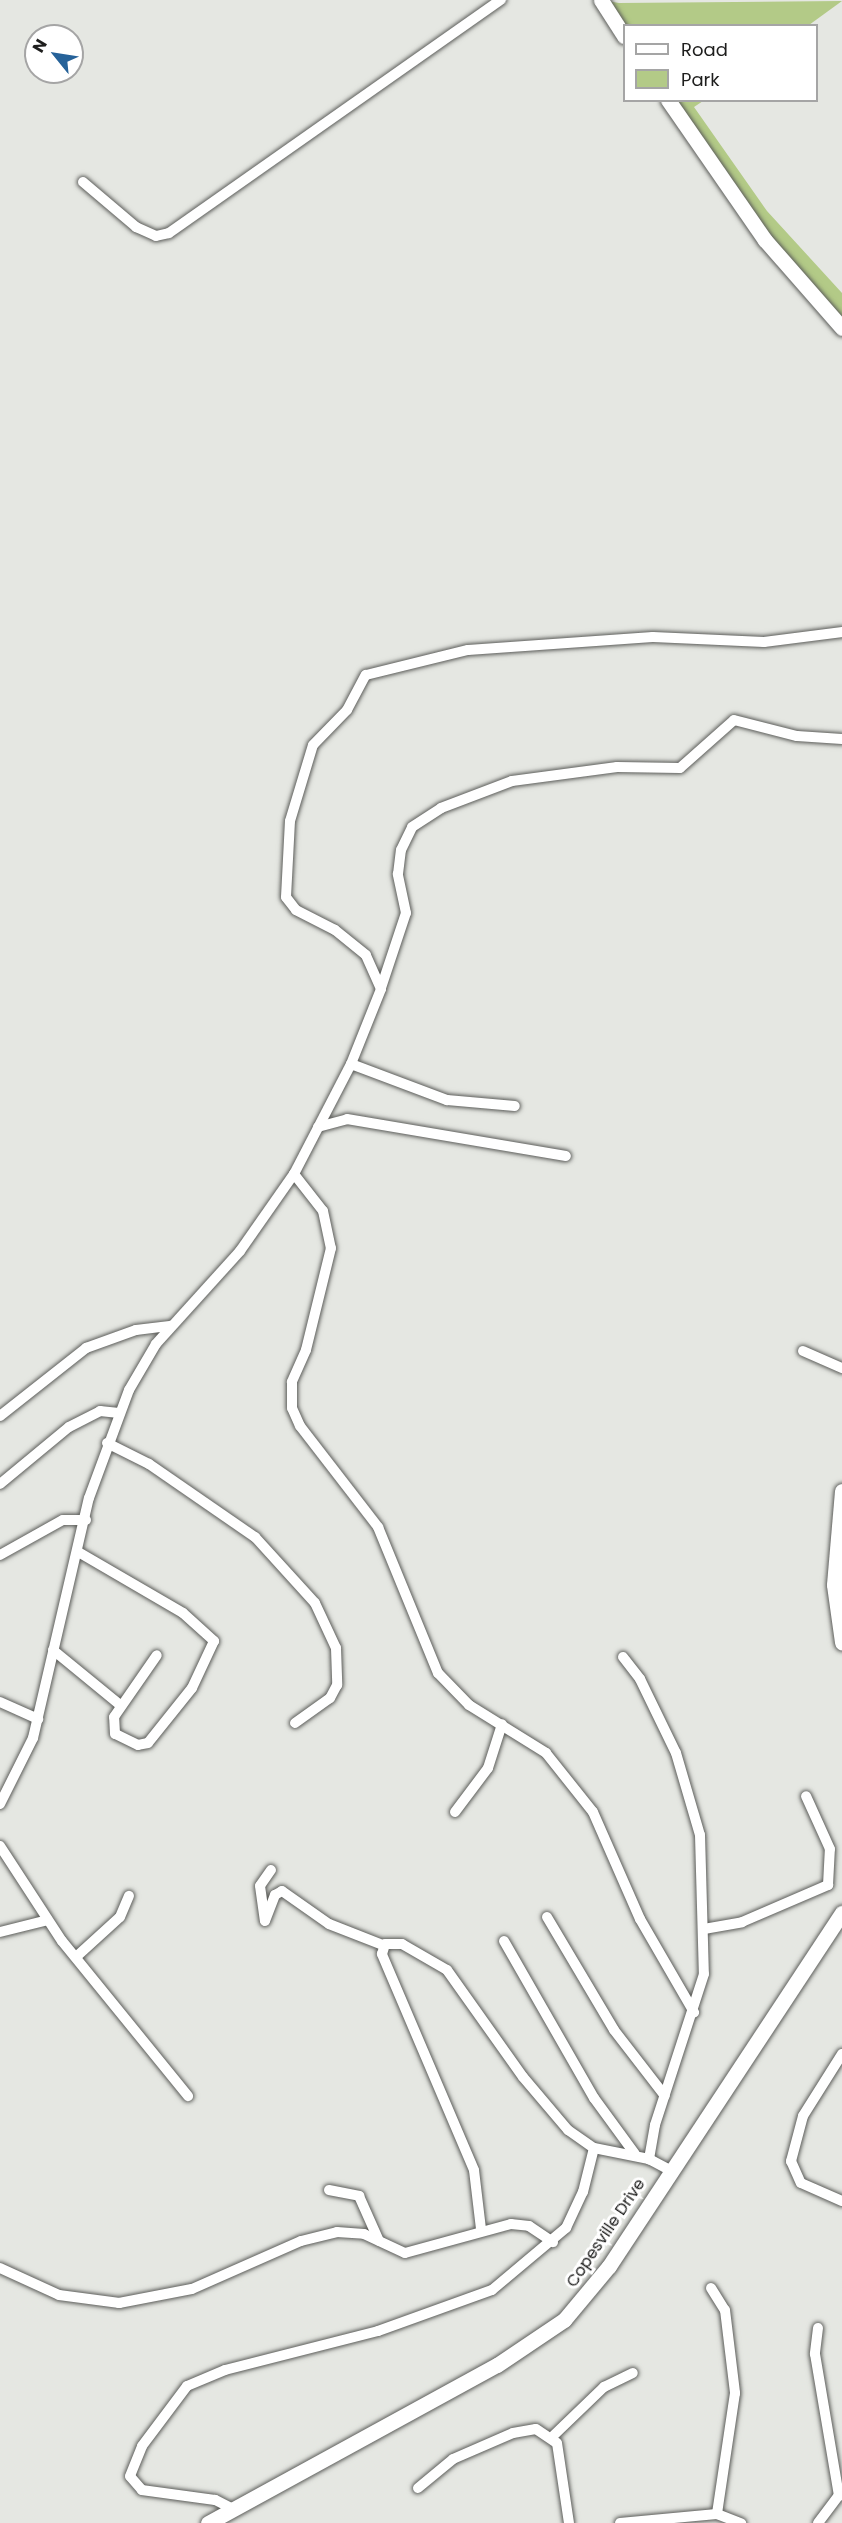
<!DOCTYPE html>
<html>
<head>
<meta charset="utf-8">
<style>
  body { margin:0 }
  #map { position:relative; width:842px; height:2523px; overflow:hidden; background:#e5e7e2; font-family:Poppins,sans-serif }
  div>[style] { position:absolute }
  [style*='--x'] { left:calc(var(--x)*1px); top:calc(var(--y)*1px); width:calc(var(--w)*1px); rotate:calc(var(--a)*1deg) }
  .green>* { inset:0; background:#b3ca87 }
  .roads { filter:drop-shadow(0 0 2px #5c5d5a) drop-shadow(0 0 2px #5c5d5a) }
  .street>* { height:10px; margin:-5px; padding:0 5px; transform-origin:5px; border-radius:5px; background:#fff }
  .secondary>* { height:15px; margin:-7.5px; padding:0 7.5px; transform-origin:7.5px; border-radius:7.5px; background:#fff }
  span { translate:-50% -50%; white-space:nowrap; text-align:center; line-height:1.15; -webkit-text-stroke:6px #fff; paint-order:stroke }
  .street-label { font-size:16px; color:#1e1e1d }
  .legend { position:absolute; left:623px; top:24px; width:195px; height:78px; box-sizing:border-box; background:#fff; border:2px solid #a5a5a5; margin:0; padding:8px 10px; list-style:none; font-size:18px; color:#1e1e1d }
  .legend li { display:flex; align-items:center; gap:12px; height:30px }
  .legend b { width:30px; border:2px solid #a5a5a5 }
  .north { position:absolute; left:24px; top:24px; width:60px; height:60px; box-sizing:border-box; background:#fff; border:2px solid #a5a5a5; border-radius:50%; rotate:300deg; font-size:16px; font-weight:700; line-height:24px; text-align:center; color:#1e1e1d }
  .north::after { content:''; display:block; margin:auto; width:21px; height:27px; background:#266299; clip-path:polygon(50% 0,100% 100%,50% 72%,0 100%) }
</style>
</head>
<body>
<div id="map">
  <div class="green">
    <div style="clip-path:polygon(601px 0,619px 3px,842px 1px,809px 25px,624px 26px)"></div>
    <div style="clip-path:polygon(668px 101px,703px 101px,694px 107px,767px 211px,842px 293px,842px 328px)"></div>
  </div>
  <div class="roads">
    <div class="street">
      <div style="--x:83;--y:182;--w:70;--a:40.3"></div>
      <div style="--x:136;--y:227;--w:22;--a:24"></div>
      <div style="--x:156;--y:236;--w:13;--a:-13"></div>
      <div style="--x:169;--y:233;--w:406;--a:-35.1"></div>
      <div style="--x:381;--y:988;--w:79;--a:-71.6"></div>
      <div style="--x:406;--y:913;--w:40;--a:-102"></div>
      <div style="--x:398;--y:874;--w:24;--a:-83"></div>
      <div style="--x:401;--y:850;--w:25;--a:-64"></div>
      <div style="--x:412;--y:827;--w:35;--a:-33"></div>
      <div style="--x:441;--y:808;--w:76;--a:-20.8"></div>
      <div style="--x:512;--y:781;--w:106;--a:-7.6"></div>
      <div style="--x:617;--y:767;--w:63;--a:0.9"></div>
      <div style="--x:680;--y:768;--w:72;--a:-41.6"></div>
      <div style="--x:734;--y:720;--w:65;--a:14.3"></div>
      <div style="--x:797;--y:736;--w:45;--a:3.8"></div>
      <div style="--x:351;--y:1064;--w:103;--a:20.6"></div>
      <div style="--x:447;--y:1100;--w:68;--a:5"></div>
      <div style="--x:318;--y:1127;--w:30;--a:-15"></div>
      <div style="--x:347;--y:1119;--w:222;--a:9.6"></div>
      <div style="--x:294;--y:1174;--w:47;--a:51.9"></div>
      <div style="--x:323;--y:1211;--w:38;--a:78"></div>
      <div style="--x:331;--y:1248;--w:105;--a:103.8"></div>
      <div style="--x:306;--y:1350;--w:35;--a:114"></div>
      <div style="--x:292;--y:1382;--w:26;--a:90"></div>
      <div style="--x:292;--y:1408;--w:20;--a:66"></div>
      <div style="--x:300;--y:1426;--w:128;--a:52.3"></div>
      <div style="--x:378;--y:1527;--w:158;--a:67.7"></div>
      <div style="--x:438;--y:1673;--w:45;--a:45.9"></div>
      <div style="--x:469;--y:1705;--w:91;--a:31.9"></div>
      <div style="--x:546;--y:1753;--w:75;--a:51.5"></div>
      <div style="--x:593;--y:1812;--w:117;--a:66.3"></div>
      <div style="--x:640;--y:1919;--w:108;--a:59.9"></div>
      <div style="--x:803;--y:1351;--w:43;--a:23.6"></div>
      <div style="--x:0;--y:1416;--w:110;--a:-38.3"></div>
      <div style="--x:86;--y:1348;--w:53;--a:-19.8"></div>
      <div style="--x:136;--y:1330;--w:34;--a:-7"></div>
      <div style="--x:107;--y:1443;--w:47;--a:26.6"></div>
      <div style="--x:149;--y:1464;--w:129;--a:34.6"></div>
      <div style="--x:255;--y:1537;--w:89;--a:47.7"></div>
      <div style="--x:315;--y:1603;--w:50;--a:65"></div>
      <div style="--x:336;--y:1648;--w:37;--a:88"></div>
      <div style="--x:337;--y:1685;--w:15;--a:118"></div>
      <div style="--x:330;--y:1698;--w:43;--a:144.5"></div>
      <div style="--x:0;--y:1484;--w:89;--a:-39.6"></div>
      <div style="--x:69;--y:1427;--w:35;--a:-27"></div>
      <div style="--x:100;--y:1411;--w:19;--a:6"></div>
      <div style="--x:80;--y:1553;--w:119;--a:30.2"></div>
      <div style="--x:183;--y:1613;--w:42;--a:42.1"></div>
      <div style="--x:214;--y:1641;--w:52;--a:115.1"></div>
      <div style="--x:192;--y:1688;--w:70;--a:128.7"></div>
      <div style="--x:148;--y:1743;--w:10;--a:169"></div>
      <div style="--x:138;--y:1745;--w:25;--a:-154"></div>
      <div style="--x:115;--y:1734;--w:17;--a:-93"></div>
      <div style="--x:114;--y:1717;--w:75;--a:-55.3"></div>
      <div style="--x:0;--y:1555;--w:72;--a:-29.1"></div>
      <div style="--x:63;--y:1520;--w:23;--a:0"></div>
      <div style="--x:53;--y:1650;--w:85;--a:39.3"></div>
      <div style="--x:623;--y:1657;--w:28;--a:52"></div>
      <div style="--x:640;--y:1679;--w:82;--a:64.1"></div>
      <div style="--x:676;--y:1753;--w:85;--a:73.7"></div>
      <div style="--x:700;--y:1835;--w:139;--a:88.4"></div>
      <div style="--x:704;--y:1974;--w:159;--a:108"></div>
      <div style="--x:655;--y:2125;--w:35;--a:100"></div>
      <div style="--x:649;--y:2159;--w:24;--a:28"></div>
      <div style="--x:0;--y:1702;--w:42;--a:24.1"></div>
      <div style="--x:0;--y:1804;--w:74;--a:-63.4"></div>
      <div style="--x:33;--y:1738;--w:246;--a:-76.9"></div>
      <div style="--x:89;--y:1498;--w:115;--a:-69.7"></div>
      <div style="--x:129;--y:1390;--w:53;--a:-59.6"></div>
      <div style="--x:156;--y:1344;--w:125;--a:-47.9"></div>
      <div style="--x:240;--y:1251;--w:94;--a:-55"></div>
      <div style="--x:294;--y:1174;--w:124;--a:-62.6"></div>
      <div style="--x:351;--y:1064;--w:81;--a:-68.2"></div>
      <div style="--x:381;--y:989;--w:37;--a:-114"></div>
      <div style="--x:366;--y:955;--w:40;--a:-141"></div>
      <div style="--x:335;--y:930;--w:44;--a:-152.9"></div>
      <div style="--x:296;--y:910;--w:16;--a:-128"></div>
      <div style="--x:286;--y:897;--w:76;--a:-87"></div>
      <div style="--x:290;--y:821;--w:79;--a:-73.2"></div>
      <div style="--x:313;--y:745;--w:49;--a:-45.8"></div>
      <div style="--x:347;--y:710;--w:40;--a:-62"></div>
      <div style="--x:366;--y:675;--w:105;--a:-13.8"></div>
      <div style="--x:468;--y:650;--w:185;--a:-4"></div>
      <div style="--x:653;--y:637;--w:111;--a:2.6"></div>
      <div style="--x:764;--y:642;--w:79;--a:-7.3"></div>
      <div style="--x:455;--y:1812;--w:55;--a:-53.1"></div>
      <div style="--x:488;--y:1768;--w:46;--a:-72.3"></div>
      <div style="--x:0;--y:1846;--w:113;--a:56.9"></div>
      <div style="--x:62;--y:1941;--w:200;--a:50.9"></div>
      <div style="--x:271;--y:1870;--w:19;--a:125"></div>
      <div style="--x:260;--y:1886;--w:35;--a:82"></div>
      <div style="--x:265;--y:1921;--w:28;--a:-69"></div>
      <div style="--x:275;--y:1895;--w:8;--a:-30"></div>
      <div style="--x:282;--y:1891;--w:57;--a:35.1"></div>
      <div style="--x:329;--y:1924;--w:58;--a:21.3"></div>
      <div style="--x:547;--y:1917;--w:131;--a:59.3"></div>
      <div style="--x:614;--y:2030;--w:83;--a:52.3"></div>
      <div style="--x:704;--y:1929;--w:39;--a:-10"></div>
      <div style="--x:742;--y:1922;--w:94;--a:-23.3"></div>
      <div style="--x:828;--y:1885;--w:36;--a:-87"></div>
      <div style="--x:830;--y:1849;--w:58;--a:-114.4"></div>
      <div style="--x:0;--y:1932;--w:49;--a:-14"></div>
      <div style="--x:504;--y:1941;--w:181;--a:60.2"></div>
      <div style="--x:594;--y:2098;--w:69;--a:53.8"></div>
      <div style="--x:76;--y:1957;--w:59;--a:-42.3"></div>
      <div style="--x:120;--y:1917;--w:23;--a:-67"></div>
      <div style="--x:842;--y:2054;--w:73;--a:122.2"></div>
      <div style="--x:803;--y:2116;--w:47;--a:104.9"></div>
      <div style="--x:791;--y:2161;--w:24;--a:66"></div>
      <div style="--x:801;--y:2183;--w:45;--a:23.7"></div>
      <div style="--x:329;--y:2190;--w:31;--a:11"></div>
      <div style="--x:359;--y:2196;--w:49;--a:66"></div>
      <div style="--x:481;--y:2229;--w:59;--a:-96.8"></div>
      <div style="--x:474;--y:2170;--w:235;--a:-113.1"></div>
      <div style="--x:382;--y:1954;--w:10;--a:-73"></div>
      <div style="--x:385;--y:1944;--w:17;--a:0"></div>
      <div style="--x:402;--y:1944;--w:52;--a:30"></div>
      <div style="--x:447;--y:1970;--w:131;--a:54.6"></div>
      <div style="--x:523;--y:2077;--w:70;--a:49.7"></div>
      <div style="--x:568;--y:2130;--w:32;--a:35"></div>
      <div style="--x:0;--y:2268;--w:65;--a:24.6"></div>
      <div style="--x:59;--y:2295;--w:61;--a:7.6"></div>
      <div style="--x:119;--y:2303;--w:74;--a:-10.9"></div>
      <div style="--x:192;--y:2289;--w:119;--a:-23.8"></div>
      <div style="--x:301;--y:2241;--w:37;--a:-14"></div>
      <div style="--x:337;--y:2232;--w:27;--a:4"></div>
      <div style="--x:364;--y:2234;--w:45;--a:24.9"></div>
      <div style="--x:405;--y:2253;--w:110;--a:-15.3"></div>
      <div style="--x:511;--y:2224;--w:18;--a:6"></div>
      <div style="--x:529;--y:2226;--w:29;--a:34"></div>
      <div style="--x:711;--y:2288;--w:26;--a:58"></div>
      <div style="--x:725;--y:2310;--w:84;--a:83.1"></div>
      <div style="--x:735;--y:2393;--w:122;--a:98.5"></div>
      <div style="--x:818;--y:2328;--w:26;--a:97"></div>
      <div style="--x:815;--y:2354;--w:144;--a:80.4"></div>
      <div style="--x:553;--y:2436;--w:71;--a:-43.9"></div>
      <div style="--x:604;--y:2387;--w:32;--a:-26"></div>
      <div style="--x:418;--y:2488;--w:45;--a:-39.6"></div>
      <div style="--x:453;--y:2459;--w:65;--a:-23.4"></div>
      <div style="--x:513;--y:2433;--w:23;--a:-10"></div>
      <div style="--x:536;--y:2429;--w:25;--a:34"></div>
      <div style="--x:557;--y:2443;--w:81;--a:81.5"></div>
      <div style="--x:231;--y:2508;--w:18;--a:-153"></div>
      <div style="--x:215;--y:2500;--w:74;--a:-172.2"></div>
      <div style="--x:142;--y:2490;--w:18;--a:-131"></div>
      <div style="--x:130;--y:2476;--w:32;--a:-68"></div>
      <div style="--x:142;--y:2446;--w:75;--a:-53.1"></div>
      <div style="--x:187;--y:2386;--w:41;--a:-22.8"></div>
      <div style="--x:225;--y:2370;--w:158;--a:-14.3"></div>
      <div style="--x:378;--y:2331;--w:121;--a:-19.8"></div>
      <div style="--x:492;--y:2290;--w:97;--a:-40"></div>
      <div style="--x:566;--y:2228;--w:40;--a:-65"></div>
      <div style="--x:583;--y:2192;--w:45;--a:-76"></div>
      <div style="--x:594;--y:2148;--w:56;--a:11.3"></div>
      <div style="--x:620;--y:2523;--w:97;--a:-5.3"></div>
      <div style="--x:717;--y:2514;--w:26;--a:21"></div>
      <div style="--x:818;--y:2523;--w:39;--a:-53"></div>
    </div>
    <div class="secondary">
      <div style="--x:601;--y:0;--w:43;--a:57.4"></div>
      <div style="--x:668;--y:100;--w:170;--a:55.3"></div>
      <div style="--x:765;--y:240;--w:117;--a:48.8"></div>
      <div style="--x:842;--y:1491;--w:94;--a:94.9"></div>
      <div style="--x:834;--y:1585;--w:58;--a:82"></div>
      <div style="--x:208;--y:2523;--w:329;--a:-28.7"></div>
      <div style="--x:497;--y:2365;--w:81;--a:-33.9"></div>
      <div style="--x:564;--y:2320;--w:70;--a:-50.2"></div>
      <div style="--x:609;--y:2266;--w:423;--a:-56.6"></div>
    </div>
  </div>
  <div class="street-label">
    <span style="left:606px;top:2233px;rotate:-56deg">Copesville Drive</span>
  </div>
  <ul class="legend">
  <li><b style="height:8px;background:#fff"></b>Road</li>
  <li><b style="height:16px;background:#b3ca87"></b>Park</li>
  </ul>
  <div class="north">N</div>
</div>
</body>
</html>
